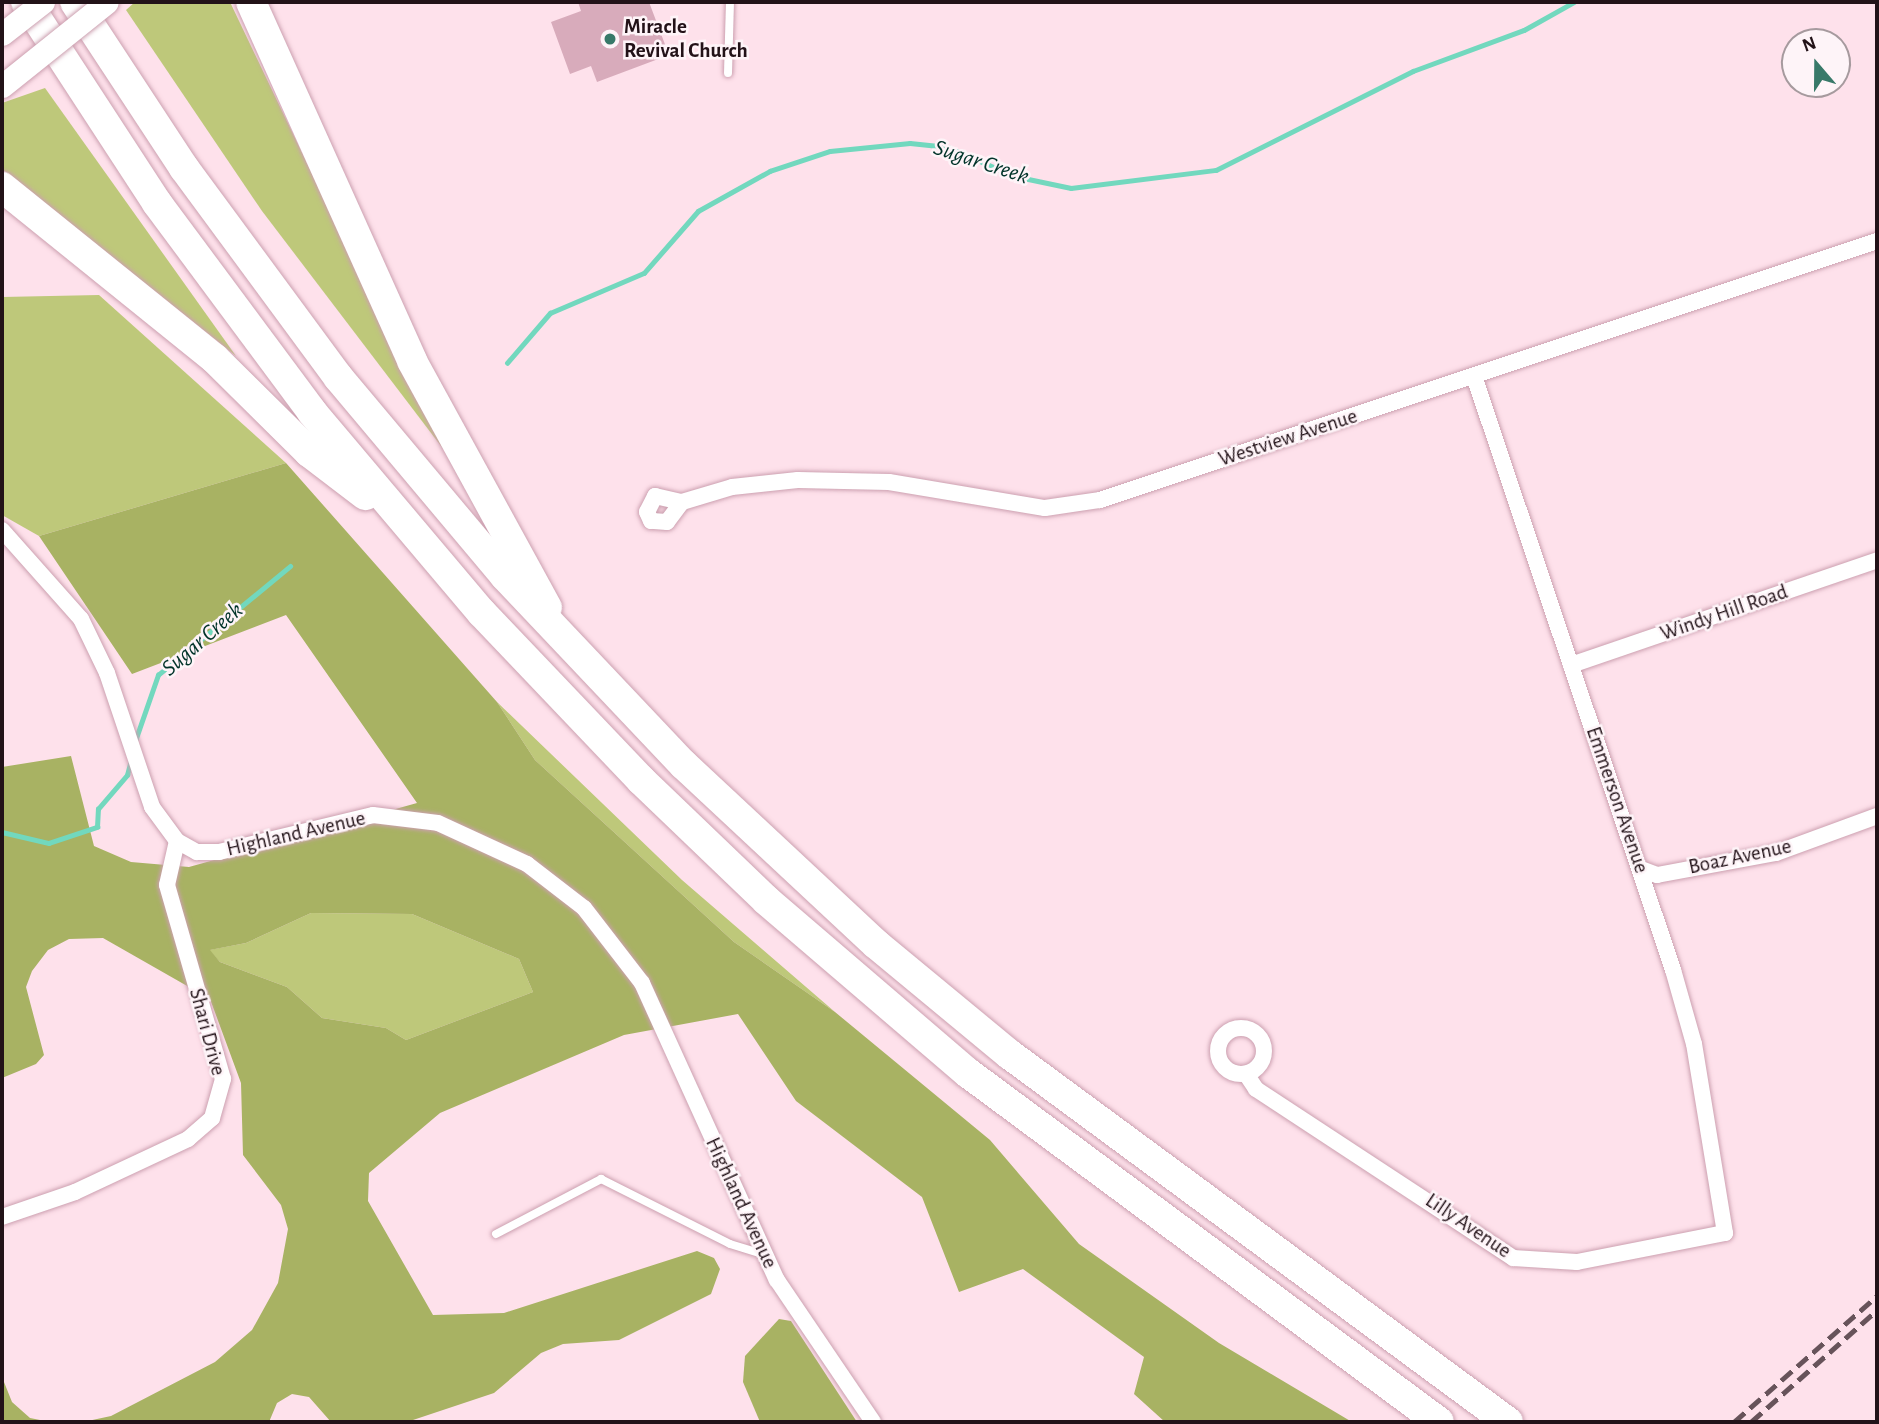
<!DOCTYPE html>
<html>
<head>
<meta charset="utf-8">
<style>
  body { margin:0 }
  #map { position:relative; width:1879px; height:1424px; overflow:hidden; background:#fee1eb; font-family:"Alegreya Sans",sans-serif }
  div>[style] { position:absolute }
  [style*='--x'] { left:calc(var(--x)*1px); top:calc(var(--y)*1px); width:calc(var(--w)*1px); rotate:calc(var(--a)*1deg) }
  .green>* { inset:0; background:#bec87a }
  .forest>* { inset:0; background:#a8b263 }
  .stream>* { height:4.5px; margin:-2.25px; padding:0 2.25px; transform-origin:2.25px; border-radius:2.25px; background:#72d8be }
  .building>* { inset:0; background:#d8abbb }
  .roads { filter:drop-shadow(0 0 2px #cca0b0) drop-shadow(0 0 2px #cca0b0) }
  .lane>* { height:8px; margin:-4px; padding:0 4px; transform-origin:4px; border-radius:4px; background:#fff }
  .street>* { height:16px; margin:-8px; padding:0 8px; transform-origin:8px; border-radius:8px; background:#fff }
  .street>.ring { margin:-8px; padding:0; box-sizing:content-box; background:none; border:16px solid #fff; border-radius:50% }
  .highway>* { height:30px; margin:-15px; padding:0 15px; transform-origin:15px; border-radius:15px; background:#fff }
  .rail>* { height:4.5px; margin-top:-2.25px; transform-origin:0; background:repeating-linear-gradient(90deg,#67535a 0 14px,transparent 0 21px) }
  .bridges { filter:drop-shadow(0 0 2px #cca0b0) drop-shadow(0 0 2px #cca0b0) }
  .secondary-bridge>* { height:23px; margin:-11.5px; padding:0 11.5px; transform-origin:11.5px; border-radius:11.5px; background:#fff }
  .dots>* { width:19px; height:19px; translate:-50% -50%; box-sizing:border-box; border:4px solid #fef4f8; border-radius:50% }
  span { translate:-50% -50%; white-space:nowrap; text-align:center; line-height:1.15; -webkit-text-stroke:5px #fef4f8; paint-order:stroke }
  .poi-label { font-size:21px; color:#221218; font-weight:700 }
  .left { translate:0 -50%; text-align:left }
  .street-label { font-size:21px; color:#221218 }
  .water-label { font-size:23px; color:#013329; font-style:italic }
  .frame { position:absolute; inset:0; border:4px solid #221218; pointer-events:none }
  .north { position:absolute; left:1781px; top:28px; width:70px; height:70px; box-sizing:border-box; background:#fef4f8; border:2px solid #a69a9e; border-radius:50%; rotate:340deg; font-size:19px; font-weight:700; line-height:28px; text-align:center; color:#221218 }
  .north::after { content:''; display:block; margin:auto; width:24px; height:32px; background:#387969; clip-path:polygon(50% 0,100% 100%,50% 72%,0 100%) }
</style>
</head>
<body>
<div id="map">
  <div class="green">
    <div style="clip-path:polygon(135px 2px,230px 2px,444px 450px,262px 211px,126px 10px)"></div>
    <div style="clip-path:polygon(45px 88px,236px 356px,2px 169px,2px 103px)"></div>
    <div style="clip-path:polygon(99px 295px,286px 463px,39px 536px,2px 515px,2px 297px)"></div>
    <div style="clip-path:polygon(497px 702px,682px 880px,835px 1012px,734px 942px,535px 760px)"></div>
    <div style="clip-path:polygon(311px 913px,412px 914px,519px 959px,533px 992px,406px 1040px,386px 1028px,322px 1018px,287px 987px,220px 962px,209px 950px,246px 943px)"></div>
  </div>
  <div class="forest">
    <div style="clip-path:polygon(evenodd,286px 463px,497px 702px,535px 760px,734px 942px,835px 1012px,990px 1140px,1079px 1244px,1219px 1343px,1352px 1422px,1165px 1422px,1134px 1394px,1144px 1357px,1023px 1269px,959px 1292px,922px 1197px,796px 1101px,738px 1014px,624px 1035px,440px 1113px,369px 1173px,368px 1201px,433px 1315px,504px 1313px,697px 1251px,714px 1258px,720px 1269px,711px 1294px,619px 1340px,563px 1344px,541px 1353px,494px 1393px,407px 1422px,331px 1422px,309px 1397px,292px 1394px,277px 1403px,269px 1422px,83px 1422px,111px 1416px,215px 1362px,252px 1330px,278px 1283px,288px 1229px,281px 1205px,243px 1155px,241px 1083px,210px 999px,103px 938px,69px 939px,48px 950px,32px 971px,26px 987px,44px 1055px,36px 1064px,2px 1078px,2px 767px,71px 756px,94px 846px,131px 862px,189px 867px,417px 803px,286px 615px,132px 674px,39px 536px,286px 463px,311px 913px,412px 914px,519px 959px,533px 992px,406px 1040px,386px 1028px,322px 1018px,287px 987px,220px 962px,210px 950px,246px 943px,311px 913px)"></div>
    <div style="clip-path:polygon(779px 1319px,791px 1321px,857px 1422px,760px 1422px,743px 1382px,745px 1356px)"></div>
    <div style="clip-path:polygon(2px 1377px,12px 1402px,30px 1418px,50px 1422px,2px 1422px)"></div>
  </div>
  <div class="stream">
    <div style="--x:507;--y:363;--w:66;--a:-49.3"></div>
    <div style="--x:550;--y:313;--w:102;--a:-23.1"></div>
    <div style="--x:644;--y:273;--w:82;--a:-48.9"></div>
    <div style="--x:698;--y:211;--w:82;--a:-29.1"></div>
    <div style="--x:770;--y:171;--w:63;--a:-18.4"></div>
    <div style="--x:830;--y:151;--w:80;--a:-5.7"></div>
    <div style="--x:910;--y:143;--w:38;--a:6"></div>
    <div style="--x:948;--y:147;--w:72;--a:23.7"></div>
    <div style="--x:1014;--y:176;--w:58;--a:11.9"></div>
    <div style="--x:1071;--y:188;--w:146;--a:-7.1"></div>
    <div style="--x:1216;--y:170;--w:220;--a:-26.7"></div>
    <div style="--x:1413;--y:71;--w:118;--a:-20.3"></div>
    <div style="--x:1524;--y:30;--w:57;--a:-29.2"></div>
    <div style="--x:135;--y:741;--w:70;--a:-70.8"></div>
    <div style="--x:158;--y:675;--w:171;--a:-39.5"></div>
    <div style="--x:2;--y:832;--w:48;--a:13.2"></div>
    <div style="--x:49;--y:843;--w:51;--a:-18.4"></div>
    <div style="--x:97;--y:827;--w:18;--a:-87"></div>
    <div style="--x:98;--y:809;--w:45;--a:-49.5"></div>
    <div style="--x:127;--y:775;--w:16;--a:-75"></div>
  </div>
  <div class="building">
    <div style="clip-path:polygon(578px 2px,649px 2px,669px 55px,597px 82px,591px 66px,570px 74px,551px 22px,581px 11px)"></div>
  </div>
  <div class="roads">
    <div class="lane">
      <div style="--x:728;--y:73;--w:71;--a:-88.4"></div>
      <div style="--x:496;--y:1234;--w:119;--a:-27.6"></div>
      <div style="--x:601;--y:1179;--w:144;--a:26.7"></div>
      <div style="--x:730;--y:1244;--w:37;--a:17"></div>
    </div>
    <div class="street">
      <div style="--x:682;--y:502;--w:25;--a:127"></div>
      <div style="--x:667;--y:522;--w:16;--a:-176"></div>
      <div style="--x:651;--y:521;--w:10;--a:-114"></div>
      <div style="--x:647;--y:512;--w:18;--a:-63"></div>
      <div style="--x:655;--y:496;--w:28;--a:13"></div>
      <div style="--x:682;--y:502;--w:52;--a:-16.7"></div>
      <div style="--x:732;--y:487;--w:66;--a:-6.1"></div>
      <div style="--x:798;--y:480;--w:91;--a:1.3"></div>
      <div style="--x:889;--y:482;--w:158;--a:9.5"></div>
      <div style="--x:1045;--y:508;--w:56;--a:-8.3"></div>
      <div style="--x:1100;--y:500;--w:819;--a:-18.43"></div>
      <div style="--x:2;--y:530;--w:119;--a:48.4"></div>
      <div style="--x:81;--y:619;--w:60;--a:64.3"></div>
      <div style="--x:107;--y:673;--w:141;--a:71.4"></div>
      <div style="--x:152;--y:807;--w:42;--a:53.7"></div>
      <div style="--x:177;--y:841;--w:23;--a:29"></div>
      <div style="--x:197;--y:852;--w:22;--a:0"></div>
      <div style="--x:219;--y:852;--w:158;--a:-13.5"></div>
      <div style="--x:373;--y:815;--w:65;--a:7"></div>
      <div style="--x:438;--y:823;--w:98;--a:24.7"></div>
      <div style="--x:527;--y:864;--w:72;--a:37.7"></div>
      <div style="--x:584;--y:908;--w:95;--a:52.3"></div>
      <div style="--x:642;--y:983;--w:326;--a:65.6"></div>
      <div style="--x:777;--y:1280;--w:171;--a:55.9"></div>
      <div style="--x:1571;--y:665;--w:324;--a:-18.9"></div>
      <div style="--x:1641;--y:869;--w:17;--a:21"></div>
      <div style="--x:1657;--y:875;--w:121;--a:-10.5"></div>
      <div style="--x:1776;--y:853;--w:108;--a:-20.1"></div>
      <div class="ring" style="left:1218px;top:1028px;width:30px;height:30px"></div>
      <div style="--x:1246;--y:1074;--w:18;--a:56"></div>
      <div style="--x:1256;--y:1089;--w:308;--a:33.3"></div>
      <div style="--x:1513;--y:1258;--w:64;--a:3.6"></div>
      <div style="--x:1577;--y:1262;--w:151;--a:-11.1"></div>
      <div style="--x:1725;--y:1233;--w:192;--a:-99.3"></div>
      <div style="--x:1694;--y:1044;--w:77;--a:-105.8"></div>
      <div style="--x:1673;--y:970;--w:626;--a:-108.52"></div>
      <div style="--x:2;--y:1217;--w:77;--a:-18.9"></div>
      <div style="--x:75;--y:1192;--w:125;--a:-25.1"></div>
      <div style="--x:188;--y:1139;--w:32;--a:-41"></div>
      <div style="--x:212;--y:1118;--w:41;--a:-74.2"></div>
      <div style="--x:223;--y:1079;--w:202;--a:-106.1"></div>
      <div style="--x:167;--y:885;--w:45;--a:-77.2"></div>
    </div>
    <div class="highway">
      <div style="--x:26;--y:2;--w:240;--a:56.9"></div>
      <div style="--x:157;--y:203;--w:260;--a:53.4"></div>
      <div style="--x:312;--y:412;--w:263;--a:49.8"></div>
      <div style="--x:482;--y:613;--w:231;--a:46.4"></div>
      <div style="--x:641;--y:780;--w:173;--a:43.8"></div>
      <div style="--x:766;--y:900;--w:266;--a:40.6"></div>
      <div style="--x:968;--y:1073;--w:586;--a:36.54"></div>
      <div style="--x:75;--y:2;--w:199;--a:56.7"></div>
      <div style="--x:184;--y:168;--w:260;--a:53.6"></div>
      <div style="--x:338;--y:377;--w:260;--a:50"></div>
      <div style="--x:505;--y:576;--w:260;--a:46.6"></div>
      <div style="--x:684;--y:765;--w:262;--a:43"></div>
      <div style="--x:876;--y:944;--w:173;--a:39.6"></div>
      <div style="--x:1009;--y:1054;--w:620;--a:36.41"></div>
      <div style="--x:251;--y:2;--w:393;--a:65.8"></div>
      <div style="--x:412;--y:361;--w:281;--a:61.3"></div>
      <div style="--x:2;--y:187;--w:272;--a:38.9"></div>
      <div style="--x:214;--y:358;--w:134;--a:44.7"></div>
      <div style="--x:309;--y:452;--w:71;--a:37.5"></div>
    </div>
  </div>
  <div class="rail">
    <div style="--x:1734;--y:1422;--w:191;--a:-41.4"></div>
    <div style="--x:1751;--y:1422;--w:169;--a:-41.6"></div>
  </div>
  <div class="bridges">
    <div class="secondary-bridge">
      <div style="--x:2;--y:34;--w:52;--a:-38"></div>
      <div style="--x:2;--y:86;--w:134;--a:-38.7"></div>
    </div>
  </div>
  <div class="dots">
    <div style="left:610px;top:39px;background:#387969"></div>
  </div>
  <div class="poi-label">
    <span class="left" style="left:624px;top:39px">Miracle<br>Revival Church</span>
  </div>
  <div class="street-label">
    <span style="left:1288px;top:438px;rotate:-18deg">Westview Avenue</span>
    <span style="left:1724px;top:613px;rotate:-19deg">Windy Hill Road</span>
    <span style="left:1617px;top:800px;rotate:71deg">Emmerson Avenue</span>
    <span style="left:296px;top:834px;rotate:-13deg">Highland Avenue</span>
    <span style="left:1740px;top:857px;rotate:-12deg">Boaz Avenue</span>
    <span style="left:207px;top:1032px;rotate:75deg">Shari Drive</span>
    <span style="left:741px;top:1203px;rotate:65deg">Highland Avenue</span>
    <span style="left:1468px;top:1226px;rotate:34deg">Lilly Avenue</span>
  </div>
  <div class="water-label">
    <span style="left:981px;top:163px;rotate:18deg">Sugar Creek</span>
    <span style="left:203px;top:640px;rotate:-41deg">Sugar Creek</span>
  </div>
  <div class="frame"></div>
  <div class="north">N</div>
</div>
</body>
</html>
